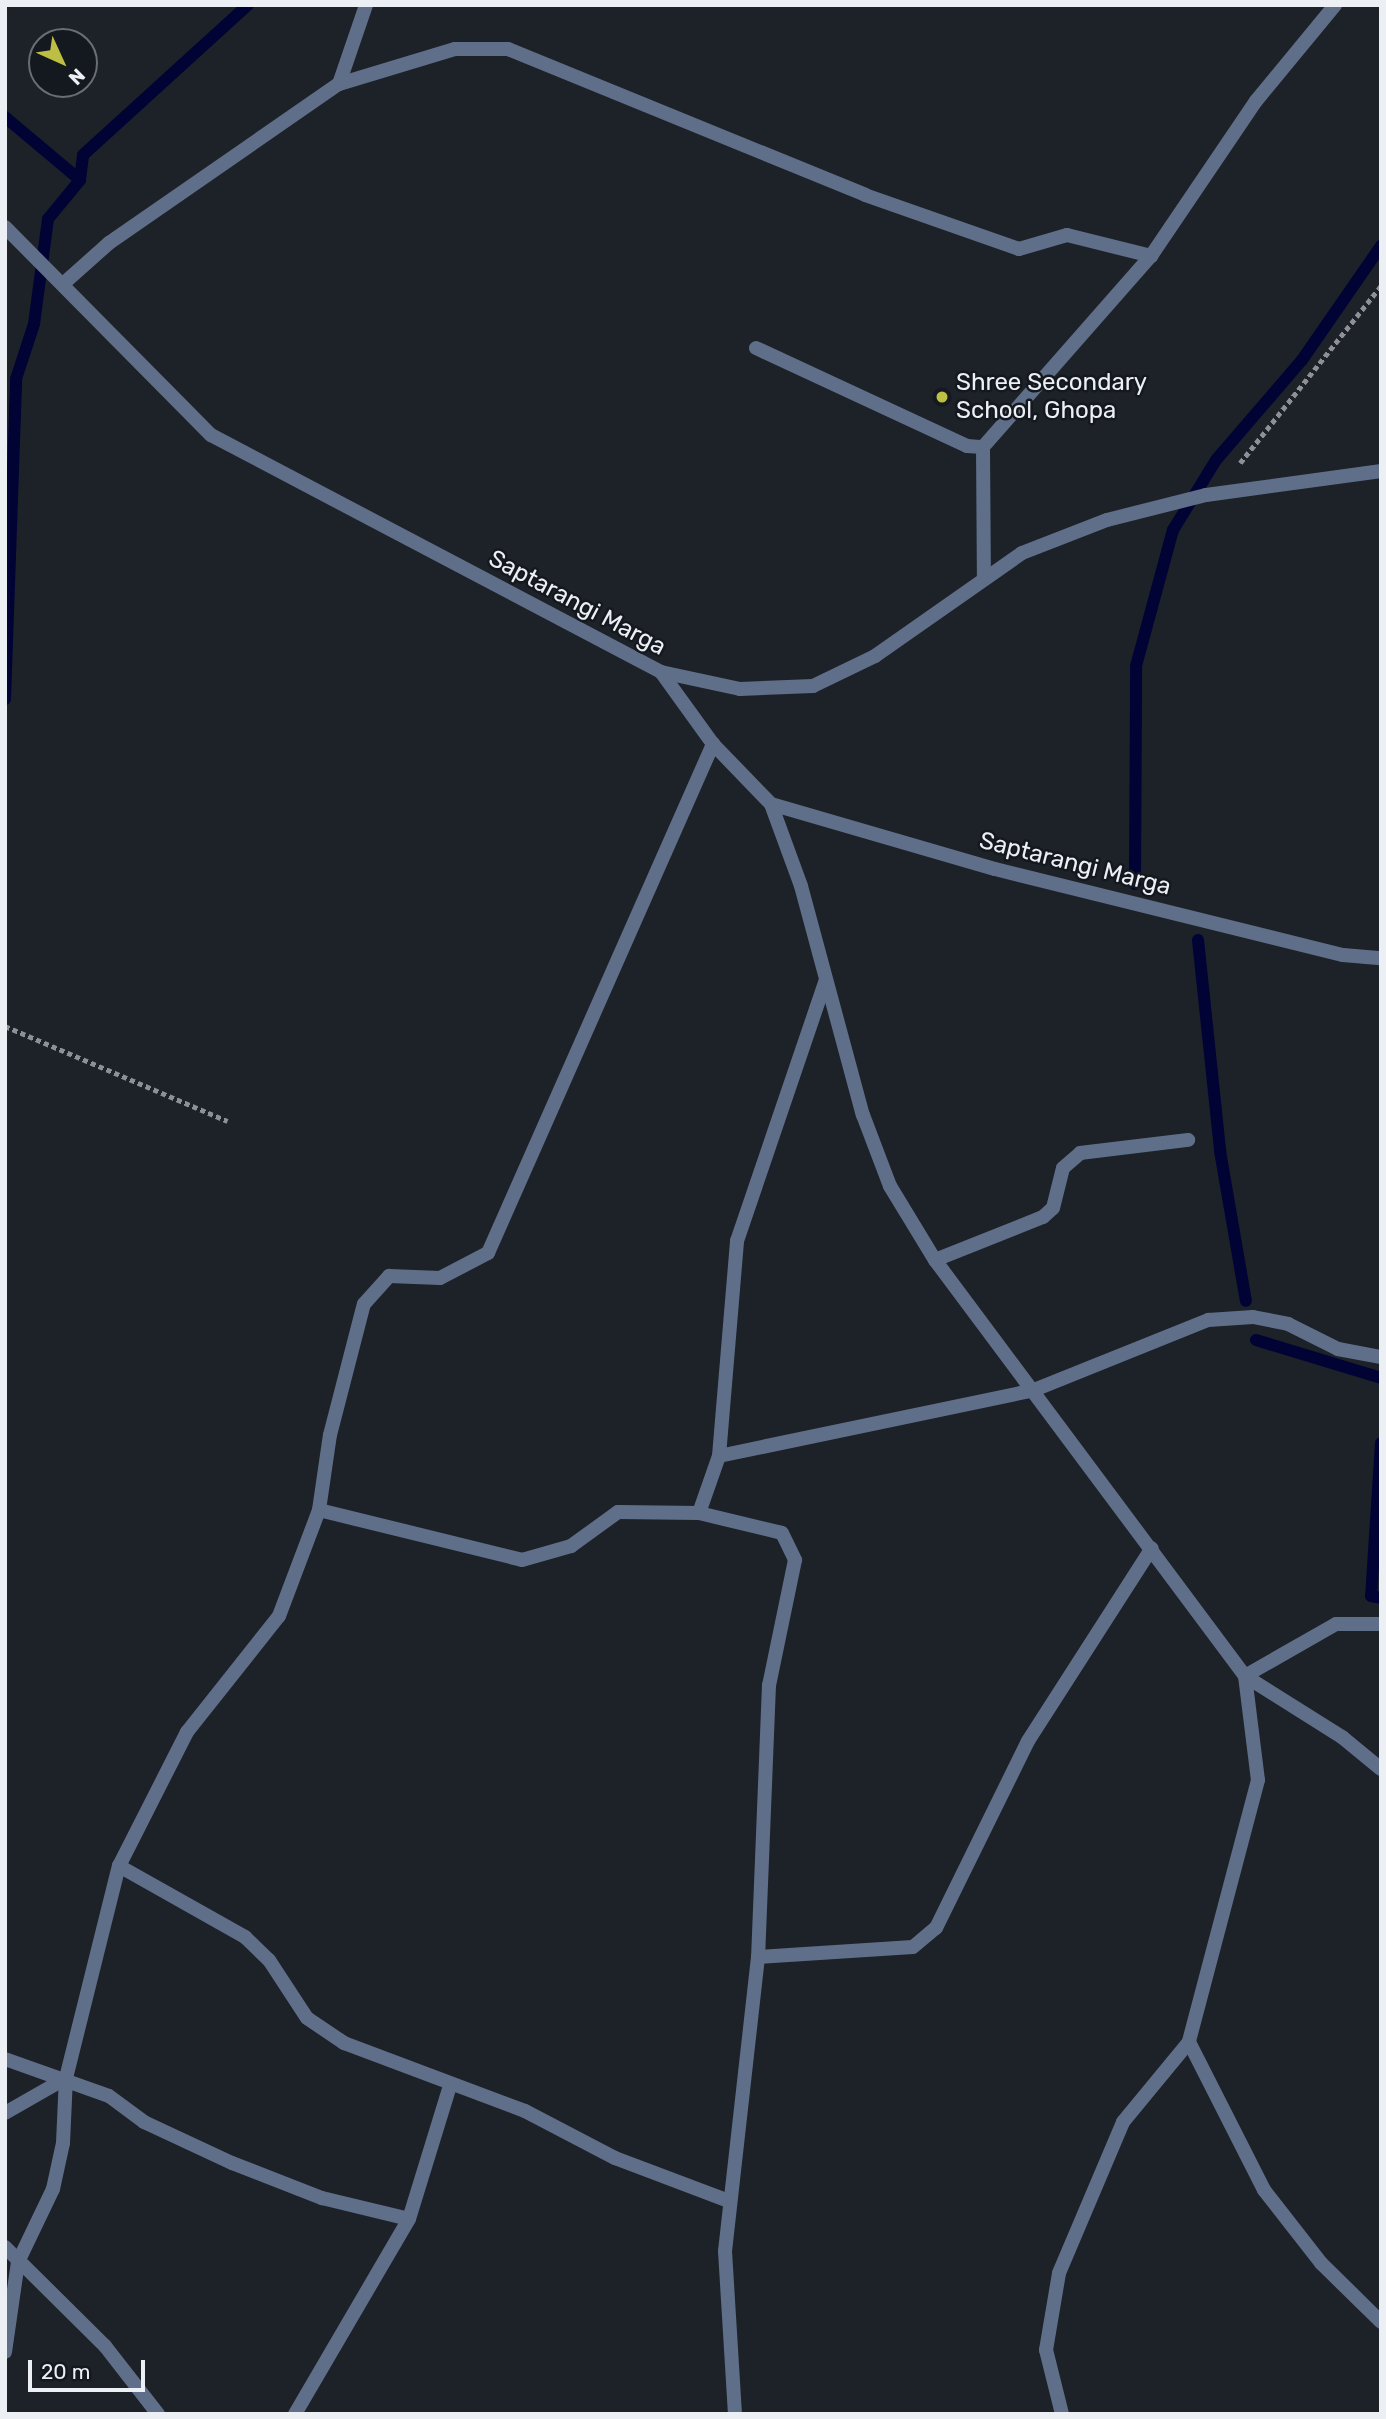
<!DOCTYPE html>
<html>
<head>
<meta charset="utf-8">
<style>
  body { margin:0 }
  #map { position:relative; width:1386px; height:2419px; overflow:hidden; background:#1d2229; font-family:Rubik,sans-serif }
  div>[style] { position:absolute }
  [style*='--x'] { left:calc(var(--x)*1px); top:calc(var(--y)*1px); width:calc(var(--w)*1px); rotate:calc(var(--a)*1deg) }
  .stream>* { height:12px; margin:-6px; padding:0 6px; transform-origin:6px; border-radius:6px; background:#000334 }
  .path>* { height:4.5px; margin-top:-2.25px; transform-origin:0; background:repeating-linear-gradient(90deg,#8d9197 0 5px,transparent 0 8.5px) }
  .street>* { height:14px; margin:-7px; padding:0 7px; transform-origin:7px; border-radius:7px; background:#606f89 }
  .dots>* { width:19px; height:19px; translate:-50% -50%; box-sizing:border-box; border:4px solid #14181f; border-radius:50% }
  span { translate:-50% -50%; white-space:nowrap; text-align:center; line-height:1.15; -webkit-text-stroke:5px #14181f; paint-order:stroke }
  .poi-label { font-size:24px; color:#eceff4 }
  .left { translate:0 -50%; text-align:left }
  .street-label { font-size:24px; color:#eceff4 }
  .frame { position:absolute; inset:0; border:7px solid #eceff4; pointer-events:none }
  .north { position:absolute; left:28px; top:28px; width:70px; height:70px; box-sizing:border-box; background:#14181f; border:2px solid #6a6e74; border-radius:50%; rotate:135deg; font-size:19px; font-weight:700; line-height:28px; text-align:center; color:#eceff4 }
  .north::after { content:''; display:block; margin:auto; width:24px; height:32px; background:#bcbf44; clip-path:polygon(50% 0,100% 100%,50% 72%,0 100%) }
  .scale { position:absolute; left:28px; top:2360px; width:117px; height:32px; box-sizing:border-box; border:4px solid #eceff4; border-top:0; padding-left:9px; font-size:21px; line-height:24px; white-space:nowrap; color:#eceff4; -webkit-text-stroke:5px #14181f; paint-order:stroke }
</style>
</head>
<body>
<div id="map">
  <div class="stream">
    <div style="--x:5;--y:117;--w:98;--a:40"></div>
    <div style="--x:5;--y:699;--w:320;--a:-88"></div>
    <div style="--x:16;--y:379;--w:58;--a:-71.9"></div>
    <div style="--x:34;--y:324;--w:106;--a:-82.4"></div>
    <div style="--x:48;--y:219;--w:50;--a:-50.6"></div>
    <div style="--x:80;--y:180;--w:25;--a:-83"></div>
    <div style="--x:83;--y:155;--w:223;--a:-42.3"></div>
    <div style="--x:1135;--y:884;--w:218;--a:-89.7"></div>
    <div style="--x:1136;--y:666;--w:141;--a:-74.8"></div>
    <div style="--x:1173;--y:530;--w:82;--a:-58.4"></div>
    <div style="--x:1216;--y:460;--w:132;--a:-49.3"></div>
    <div style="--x:1302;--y:360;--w:139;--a:-55.3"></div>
    <div style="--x:1198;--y:940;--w:212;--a:84"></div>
    <div style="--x:1220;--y:1151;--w:152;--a:80.2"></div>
    <div style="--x:1256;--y:1340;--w:131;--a:16.9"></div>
    <div style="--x:1381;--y:1443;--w:153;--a:93.7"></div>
    <div style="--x:1371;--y:1596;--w:10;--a:11"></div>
  </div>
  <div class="path">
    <div style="--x:1240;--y:463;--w:226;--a:-51.5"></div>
    <div style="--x:5;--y:1026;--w:242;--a:23.1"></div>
  </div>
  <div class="street">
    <div style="--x:339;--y:84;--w:121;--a:-16.8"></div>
    <div style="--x:455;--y:49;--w:53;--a:0"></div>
    <div style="--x:508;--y:49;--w:386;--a:22.2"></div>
    <div style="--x:865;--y:195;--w:163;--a:19.3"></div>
    <div style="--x:1019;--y:249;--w:50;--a:-16.3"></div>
    <div style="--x:1067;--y:235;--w:87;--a:14"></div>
    <div style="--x:5;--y:227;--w:293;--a:45.3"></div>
    <div style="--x:211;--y:435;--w:509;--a:27.77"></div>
    <div style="--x:661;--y:672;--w:89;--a:54.2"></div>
    <div style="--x:713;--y:744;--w:83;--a:46"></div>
    <div style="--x:771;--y:804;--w:233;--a:16.2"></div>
    <div style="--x:995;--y:869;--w:358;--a:13.9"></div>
    <div style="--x:1343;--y:955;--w:38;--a:5"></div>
    <div style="--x:63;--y:284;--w:62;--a:-41.7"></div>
    <div style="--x:109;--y:243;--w:280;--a:-34.7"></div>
    <div style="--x:339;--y:84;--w:83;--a:-71.1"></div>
    <div style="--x:756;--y:348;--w:233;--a:24.9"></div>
    <div style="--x:967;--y:446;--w:16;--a:4"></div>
    <div style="--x:983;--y:447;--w:254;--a:-48.7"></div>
    <div style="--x:1151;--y:256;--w:187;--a:-55.9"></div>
    <div style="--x:1256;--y:101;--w:124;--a:-50.5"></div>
    <div style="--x:983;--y:447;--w:129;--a:89.6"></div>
    <div style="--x:661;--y:672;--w:81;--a:12.1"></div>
    <div style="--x:740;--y:689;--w:73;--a:-2.4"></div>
    <div style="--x:813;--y:686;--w:69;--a:-25.8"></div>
    <div style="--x:875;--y:656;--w:179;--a:-35"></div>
    <div style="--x:1022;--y:553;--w:91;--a:-21.2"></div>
    <div style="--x:1107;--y:520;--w:102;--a:-14.2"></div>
    <div style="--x:1206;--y:495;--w:177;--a:-7.8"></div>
    <div style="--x:771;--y:804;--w:87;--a:69.9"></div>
    <div style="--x:801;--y:886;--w:237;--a:74.9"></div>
    <div style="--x:863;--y:1115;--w:76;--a:69.2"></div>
    <div style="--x:890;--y:1186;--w:87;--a:58.7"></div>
    <div style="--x:935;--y:1260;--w:519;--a:53.31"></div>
    <div style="--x:1245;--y:1676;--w:115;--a:32.2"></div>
    <div style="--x:1342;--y:1737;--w:50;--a:39.4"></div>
    <div style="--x:935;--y:1260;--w:116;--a:-21.7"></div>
    <div style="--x:1043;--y:1217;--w:13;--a:-42"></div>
    <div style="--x:1053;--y:1208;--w:41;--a:-76"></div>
    <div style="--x:1063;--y:1168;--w:23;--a:-41"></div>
    <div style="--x:1080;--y:1153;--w:109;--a:-6.9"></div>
    <div style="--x:719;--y:1456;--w:322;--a:-11.8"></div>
    <div style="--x:1034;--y:1390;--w:188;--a:-21.9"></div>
    <div style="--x:1208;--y:1320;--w:45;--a:-3.8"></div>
    <div style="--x:1253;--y:1317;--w:36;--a:11"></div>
    <div style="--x:1288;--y:1324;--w:56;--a:26.6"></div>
    <div style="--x:1338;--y:1349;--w:44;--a:10.5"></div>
    <div style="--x:319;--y:1510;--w:209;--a:13.8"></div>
    <div style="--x:522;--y:1560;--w:51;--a:-15.9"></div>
    <div style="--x:571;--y:1546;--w:58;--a:-35.9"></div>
    <div style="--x:618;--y:1512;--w:81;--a:0.7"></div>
    <div style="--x:699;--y:1513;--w:85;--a:13.5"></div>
    <div style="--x:782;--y:1533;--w:30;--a:64"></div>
    <div style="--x:795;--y:1560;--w:128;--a:101.7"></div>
    <div style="--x:769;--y:1685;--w:272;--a:92.3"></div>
    <div style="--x:758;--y:1957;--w:296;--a:96.4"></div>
    <div style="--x:725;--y:2251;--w:163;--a:86.5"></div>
    <div style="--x:699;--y:1513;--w:60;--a:-70.7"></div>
    <div style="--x:719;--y:1456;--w:216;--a:-85.2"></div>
    <div style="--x:737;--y:1241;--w:274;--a:-71.2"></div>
    <div style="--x:1381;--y:1624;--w:45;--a:180"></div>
    <div style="--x:1336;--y:1624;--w:105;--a:150.3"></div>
    <div style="--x:1245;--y:1676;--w:105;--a:82.9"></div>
    <div style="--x:1258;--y:1780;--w:271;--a:104.8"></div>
    <div style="--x:1189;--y:2042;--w:166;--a:63.1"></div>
    <div style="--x:1264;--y:2190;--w:93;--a:52"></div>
    <div style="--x:1321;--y:2263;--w:84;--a:44.5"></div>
    <div style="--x:119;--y:1866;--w:145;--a:29.4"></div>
    <div style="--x:245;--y:1937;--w:33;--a:44"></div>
    <div style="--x:269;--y:1960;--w:69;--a:56.8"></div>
    <div style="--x:307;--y:2018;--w:45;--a:34"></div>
    <div style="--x:344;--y:2043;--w:193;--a:20.6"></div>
    <div style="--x:525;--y:2111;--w:102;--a:27.6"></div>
    <div style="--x:615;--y:2158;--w:122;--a:20.7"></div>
    <div style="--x:758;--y:1957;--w:155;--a:-3.7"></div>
    <div style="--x:913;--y:1947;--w:30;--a:-40"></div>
    <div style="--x:936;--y:1928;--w:208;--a:-63.8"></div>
    <div style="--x:1028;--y:1741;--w:229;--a:-57.3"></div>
    <div style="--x:5;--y:2059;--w:110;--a:19.6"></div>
    <div style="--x:109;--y:2096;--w:44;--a:36.6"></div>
    <div style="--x:144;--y:2122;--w:97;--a:25"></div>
    <div style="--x:232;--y:2163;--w:97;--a:21.3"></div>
    <div style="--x:322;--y:2198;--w:89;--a:13.6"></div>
    <div style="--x:5;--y:2113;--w:70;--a:-29.8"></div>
    <div style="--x:5;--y:2247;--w:141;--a:44.7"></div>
    <div style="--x:105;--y:2346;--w:86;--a:52.1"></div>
    <div style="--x:5;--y:2352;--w:91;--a:-81.8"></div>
    <div style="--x:18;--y:2262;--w:81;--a:-64.4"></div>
    <div style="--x:53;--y:2189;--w:47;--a:-77.7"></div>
    <div style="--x:63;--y:2143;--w:65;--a:-87.4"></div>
    <div style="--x:66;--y:2078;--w:219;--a:-76"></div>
    <div style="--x:119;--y:1866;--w:150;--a:-63.1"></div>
    <div style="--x:187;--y:1732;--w:148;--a:-51.6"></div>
    <div style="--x:279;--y:1616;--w:113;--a:-69.3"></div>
    <div style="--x:319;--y:1510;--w:76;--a:-81.7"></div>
    <div style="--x:330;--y:1435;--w:135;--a:-75.5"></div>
    <div style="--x:364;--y:1304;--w:38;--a:-48"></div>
    <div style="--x:389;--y:1276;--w:51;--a:2.2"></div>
    <div style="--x:440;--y:1278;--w:54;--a:-27.5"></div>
    <div style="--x:488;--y:1253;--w:557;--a:-66.15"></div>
    <div style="--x:295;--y:2414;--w:226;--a:-59.7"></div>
    <div style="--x:409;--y:2219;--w:139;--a:-72.9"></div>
    <div style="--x:1062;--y:2414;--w:66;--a:-104"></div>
    <div style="--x:1046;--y:2350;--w:78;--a:-80.4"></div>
    <div style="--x:1059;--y:2273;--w:164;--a:-67"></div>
    <div style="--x:1123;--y:2122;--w:104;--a:-50.5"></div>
  </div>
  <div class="dots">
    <div style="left:942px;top:397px;background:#bcbf44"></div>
  </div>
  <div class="poi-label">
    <span class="left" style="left:956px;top:397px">Shree Secondary<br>School, Ghopa</span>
  </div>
  <div class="street-label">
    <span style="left:577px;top:603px;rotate:28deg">Saptarangi Marga</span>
    <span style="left:1075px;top:864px;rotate:14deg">Saptarangi Marga</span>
  </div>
  <div class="frame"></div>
  <div class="north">N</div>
  <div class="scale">20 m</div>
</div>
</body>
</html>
